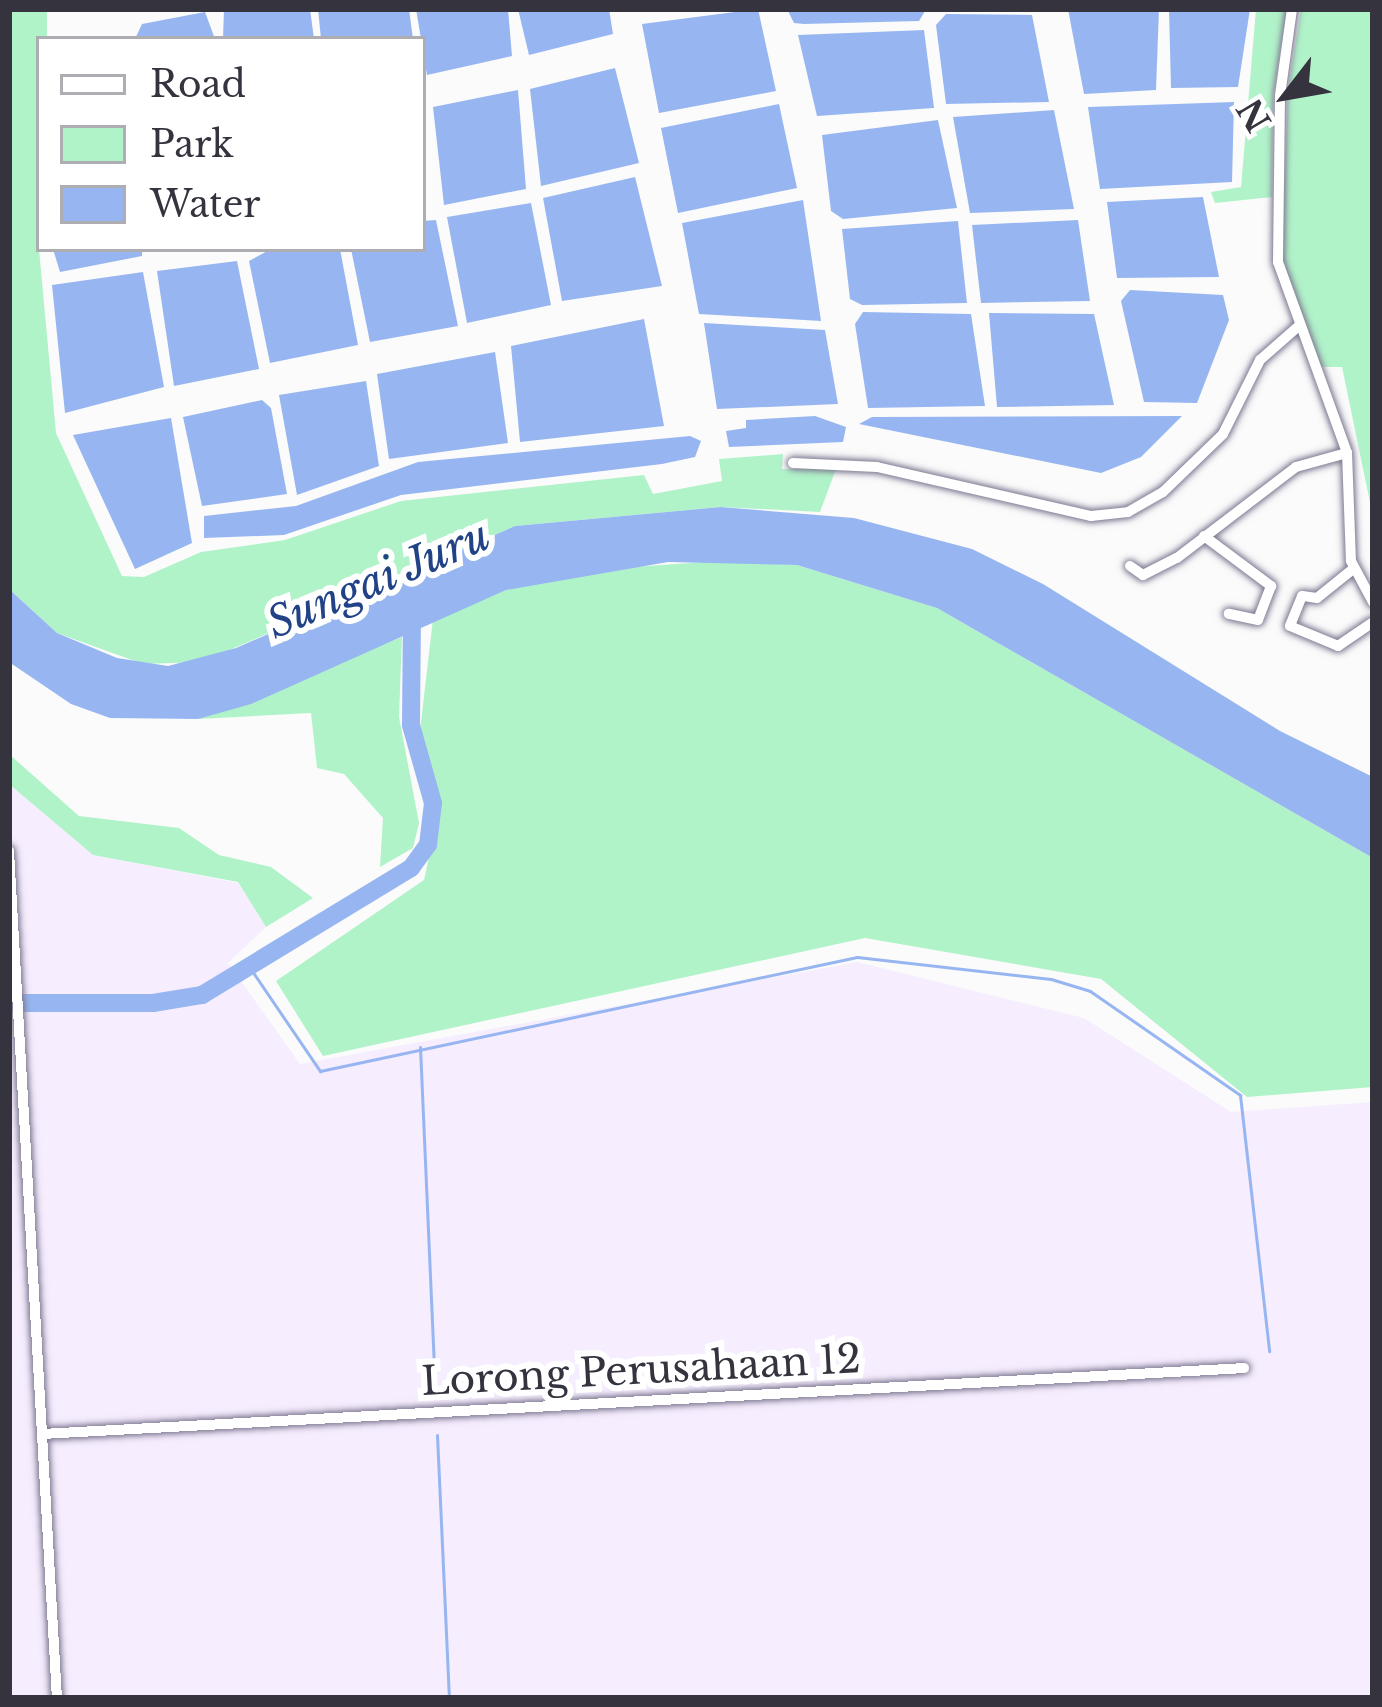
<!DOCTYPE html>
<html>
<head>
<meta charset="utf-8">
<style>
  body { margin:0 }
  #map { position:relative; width:1382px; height:1707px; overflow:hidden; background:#fbfbfb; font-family:"Libre Baskerville",serif }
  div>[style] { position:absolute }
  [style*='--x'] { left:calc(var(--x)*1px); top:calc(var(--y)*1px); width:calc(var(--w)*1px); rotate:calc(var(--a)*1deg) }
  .industrial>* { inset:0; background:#f6edfe }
  .green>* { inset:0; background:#b1f3c9 }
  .water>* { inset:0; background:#97b6f1 }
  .stream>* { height:3px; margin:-1.5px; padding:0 1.5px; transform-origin:1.5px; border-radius:1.5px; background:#97b6f1 }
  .river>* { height:18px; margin:-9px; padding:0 9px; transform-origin:9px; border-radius:9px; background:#97b6f1 }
  .roads { filter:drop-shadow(0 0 3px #7e7992) drop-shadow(0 0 3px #7e7992) }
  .street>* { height:10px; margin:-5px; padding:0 5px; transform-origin:5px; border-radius:5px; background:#fff }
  span { translate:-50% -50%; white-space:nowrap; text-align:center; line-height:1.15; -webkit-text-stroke:12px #fff; paint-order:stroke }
  .street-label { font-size:39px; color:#35333e }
  .water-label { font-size:42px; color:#224287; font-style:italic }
  .frame { position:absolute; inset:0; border:12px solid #35333e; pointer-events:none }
  .legend { position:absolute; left:36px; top:36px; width:390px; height:216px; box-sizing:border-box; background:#fff; border:3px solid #aeadb2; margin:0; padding:15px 21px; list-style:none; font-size:36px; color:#35333e }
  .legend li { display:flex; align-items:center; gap:24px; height:60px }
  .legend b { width:60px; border:3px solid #aeadb2 }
  .north { position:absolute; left:1226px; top:36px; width:120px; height:120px; -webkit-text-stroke:9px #fff; paint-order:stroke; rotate:239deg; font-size:33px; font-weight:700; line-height:48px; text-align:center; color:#35333e }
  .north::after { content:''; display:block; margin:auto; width:42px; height:54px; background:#35333e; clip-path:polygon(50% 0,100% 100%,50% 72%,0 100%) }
</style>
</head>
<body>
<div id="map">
  <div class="industrial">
    <div style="clip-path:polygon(9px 784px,93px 855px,238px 883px,266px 927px,228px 963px,300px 1064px,857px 962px,1084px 1018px,1231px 1112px,1373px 1102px,1373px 1698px,9px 1698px)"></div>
  </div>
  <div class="green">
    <div style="clip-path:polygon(9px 9px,47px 9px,47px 39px,39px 39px,39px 249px,56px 433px,122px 576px,144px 577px,201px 552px,285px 540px,401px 501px,644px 475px,653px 494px,722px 481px,719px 459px,783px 454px,782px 469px,836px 469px,820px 512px,721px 507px,515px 526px,202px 662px,143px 664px,57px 633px,9px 589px)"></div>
    <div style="clip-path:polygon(1256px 9px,1287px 9px,1273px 97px,1272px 197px,1215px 203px,1211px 192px,1241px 187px)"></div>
    <div style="clip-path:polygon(1301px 9px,1373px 9px,1373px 517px,1342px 367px,1318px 367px,1282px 258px,1288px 90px)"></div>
    <div style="clip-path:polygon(718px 561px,797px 565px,937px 608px,1373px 858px,1373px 1087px,1247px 1097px,1101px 979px,865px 938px,323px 1056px,276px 981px,424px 880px,441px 802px,419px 739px,433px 619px,506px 590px,591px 570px)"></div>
    <div style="clip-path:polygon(402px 637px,399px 717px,419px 823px,413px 848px,380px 867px,383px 818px,344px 774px,317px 768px,311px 713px,198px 719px)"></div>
    <div style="clip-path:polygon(9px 754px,79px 816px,179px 828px,219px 855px,271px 867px,313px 898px,266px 927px,238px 882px,93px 855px,9px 784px)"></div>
  </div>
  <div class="water">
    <div style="clip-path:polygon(224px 9px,310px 9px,314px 39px,223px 39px)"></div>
    <div style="clip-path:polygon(318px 9px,409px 9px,413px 39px,321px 39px)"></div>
    <div style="clip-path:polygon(416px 9px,508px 9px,512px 56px,427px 75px)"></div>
    <div style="clip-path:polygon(518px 9px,609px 9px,613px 34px,529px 55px)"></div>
    <div style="clip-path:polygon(758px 9px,776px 91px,659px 113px,642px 24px)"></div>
    <div style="clip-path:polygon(787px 9px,925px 9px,925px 11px,919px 21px,804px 24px,794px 23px)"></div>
    <div style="clip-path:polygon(1068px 9px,1159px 9px,1156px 90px,1084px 94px)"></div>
    <div style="clip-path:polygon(1169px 9px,1250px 9px,1238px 87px,1171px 88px)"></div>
    <div style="clip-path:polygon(205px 12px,215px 39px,135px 39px,142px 24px)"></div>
    <div style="clip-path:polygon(946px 14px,1032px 15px,1049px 102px,946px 104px,936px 25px)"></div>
    <div style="clip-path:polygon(924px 30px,934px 108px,817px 116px,798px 35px)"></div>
    <div style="clip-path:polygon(615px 68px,639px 163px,541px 186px,530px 89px)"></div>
    <div style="clip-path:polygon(518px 90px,526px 189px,444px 205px,433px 107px)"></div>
    <div style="clip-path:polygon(1234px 102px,1232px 182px,1100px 189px,1088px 107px)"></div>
    <div style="clip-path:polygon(779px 104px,797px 188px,678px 213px,661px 128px)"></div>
    <div style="clip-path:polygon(1054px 110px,1074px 209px,970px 213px,953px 117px)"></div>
    <div style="clip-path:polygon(938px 120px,957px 208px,843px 219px,831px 211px,822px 135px)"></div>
    <div style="clip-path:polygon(635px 177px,662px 286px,562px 301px,543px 198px)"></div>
    <div style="clip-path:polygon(1203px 197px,1219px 277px,1117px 278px,1107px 202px)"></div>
    <div style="clip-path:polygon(803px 200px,821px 321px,699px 314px,682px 223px)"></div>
    <div style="clip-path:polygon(531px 203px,551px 305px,467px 323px,447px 217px)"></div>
    <div style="clip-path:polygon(436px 220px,458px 326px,370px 342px,351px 249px,423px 249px,423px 221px)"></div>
    <div style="clip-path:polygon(1078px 220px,1090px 301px,981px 303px,972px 225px)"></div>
    <div style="clip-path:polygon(958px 221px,967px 303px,862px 305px,850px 299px,842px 229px)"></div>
    <div style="clip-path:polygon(53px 249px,142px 249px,142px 256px,60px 272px)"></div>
    <div style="clip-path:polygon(271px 249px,340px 249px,358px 345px,270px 363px,249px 261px)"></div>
    <div style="clip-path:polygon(237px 261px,259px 369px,174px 386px,157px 271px)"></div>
    <div style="clip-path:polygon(143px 272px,164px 387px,65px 413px,52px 285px)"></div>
    <div style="clip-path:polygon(1130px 290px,1223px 295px,1229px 320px,1197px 403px,1144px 402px,1121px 301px)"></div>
    <div style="clip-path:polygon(863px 312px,971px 314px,985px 406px,868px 408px,855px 324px)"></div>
    <div style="clip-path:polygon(989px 313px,1094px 314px,1114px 405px,997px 407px)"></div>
    <div style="clip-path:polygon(644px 319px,664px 426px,520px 442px,511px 346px)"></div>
    <div style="clip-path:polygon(704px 323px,825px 330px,838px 404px,717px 409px)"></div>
    <div style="clip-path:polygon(495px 352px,508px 443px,389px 459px,377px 374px)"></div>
    <div style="clip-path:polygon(366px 381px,379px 466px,297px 495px,279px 395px)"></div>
    <div style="clip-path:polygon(262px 400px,271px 408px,287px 494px,202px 506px,183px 417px)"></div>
    <div style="clip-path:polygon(815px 416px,846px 427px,843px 442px,729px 447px,726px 431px,746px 428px,746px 420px)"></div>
    <div style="clip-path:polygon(1182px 416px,1141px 457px,1101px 473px,859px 424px,872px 417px)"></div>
    <div style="clip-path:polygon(171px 418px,192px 543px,135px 569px,73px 435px)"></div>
    <div style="clip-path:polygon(690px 436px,701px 441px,695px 457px,662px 464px,401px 495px,284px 535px,204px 538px,204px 516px,296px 506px,418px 462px)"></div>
    <div style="clip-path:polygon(721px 507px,854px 518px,972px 549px,1043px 584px,1280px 731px,1373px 777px,1373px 858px,937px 608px,797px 565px,668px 562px,506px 590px,251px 704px,198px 719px,110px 718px,71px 704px,9px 662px,9px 589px,57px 633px,117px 658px,168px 666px,236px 648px,515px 526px)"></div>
  </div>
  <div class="stream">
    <div style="--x:250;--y:968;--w:125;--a:55.8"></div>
    <div style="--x:320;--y:1071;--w:549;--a:-11.99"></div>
    <div style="--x:857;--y:957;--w:195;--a:6.5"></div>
    <div style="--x:1051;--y:979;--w:41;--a:17.1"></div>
    <div style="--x:1090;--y:991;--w:183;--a:34.7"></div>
    <div style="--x:1240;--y:1095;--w:258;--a:83.5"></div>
    <div style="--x:420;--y:1047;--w:346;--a:87.5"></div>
    <div style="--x:437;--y:1435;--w:263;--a:87.4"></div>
  </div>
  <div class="river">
    <div style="--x:9;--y:1003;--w:144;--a:0"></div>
    <div style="--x:153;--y:1003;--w:50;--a:-9.3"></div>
    <div style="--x:202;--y:995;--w:245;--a:-31.3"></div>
    <div style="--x:411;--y:868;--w:29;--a:-54"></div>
    <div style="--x:428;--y:845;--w:42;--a:-83.2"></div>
    <div style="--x:433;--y:803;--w:81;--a:-105.8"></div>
    <div style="--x:411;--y:725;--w:119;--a:-89.5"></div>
  </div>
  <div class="roads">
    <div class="street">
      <div style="--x:1292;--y:9;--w:88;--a:97.9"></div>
      <div style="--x:1280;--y:96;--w:166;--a:90.7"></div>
      <div style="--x:1278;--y:262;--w:203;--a:70.1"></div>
      <div style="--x:1347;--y:453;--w:108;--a:87.9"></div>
      <div style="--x:1351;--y:561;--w:47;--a:61.8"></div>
      <div style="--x:793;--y:463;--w:84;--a:2.7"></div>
      <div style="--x:877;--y:467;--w:220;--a:12.9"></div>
      <div style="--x:1091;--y:516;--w:37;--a:-6"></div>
      <div style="--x:1128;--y:512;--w:40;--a:-29.7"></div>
      <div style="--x:1163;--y:492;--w:83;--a:-44"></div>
      <div style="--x:1223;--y:434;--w:83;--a:-63.4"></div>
      <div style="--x:1260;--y:360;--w:53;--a:-41.2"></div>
      <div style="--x:1204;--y:536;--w:84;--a:36.7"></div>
      <div style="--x:1271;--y:586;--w:36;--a:111"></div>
      <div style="--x:1258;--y:620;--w:30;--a:-168"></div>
      <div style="--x:1130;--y:566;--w:16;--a:35"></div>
      <div style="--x:1143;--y:575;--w:38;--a:-27"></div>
      <div style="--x:1177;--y:558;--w:150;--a:-37.4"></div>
      <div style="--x:1296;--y:467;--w:53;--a:-15.4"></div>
      <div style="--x:1353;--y:569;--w:46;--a:141.1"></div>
      <div style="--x:1317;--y:598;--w:15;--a:-172"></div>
      <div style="--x:1302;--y:596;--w:32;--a:112"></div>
      <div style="--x:1290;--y:626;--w:52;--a:22.6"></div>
      <div style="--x:1338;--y:646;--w:42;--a:-34.4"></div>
      <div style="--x:9;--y:851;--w:848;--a:86.76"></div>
      <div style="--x:42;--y:1434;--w:1204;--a:-3.14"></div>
    </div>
  </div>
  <div class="street-label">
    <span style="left:641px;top:1371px;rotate:-3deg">Lorong Perusahaan 12</span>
  </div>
  <div class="water-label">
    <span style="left:378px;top:579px;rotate:-23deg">Sungai Juru</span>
  </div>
  <div class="frame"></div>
  <ul class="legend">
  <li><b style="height:15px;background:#fff"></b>Road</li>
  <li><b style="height:33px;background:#b1f3c9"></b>Park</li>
  <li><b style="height:33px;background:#97b6f1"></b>Water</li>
  </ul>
  <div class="north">N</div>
</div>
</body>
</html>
